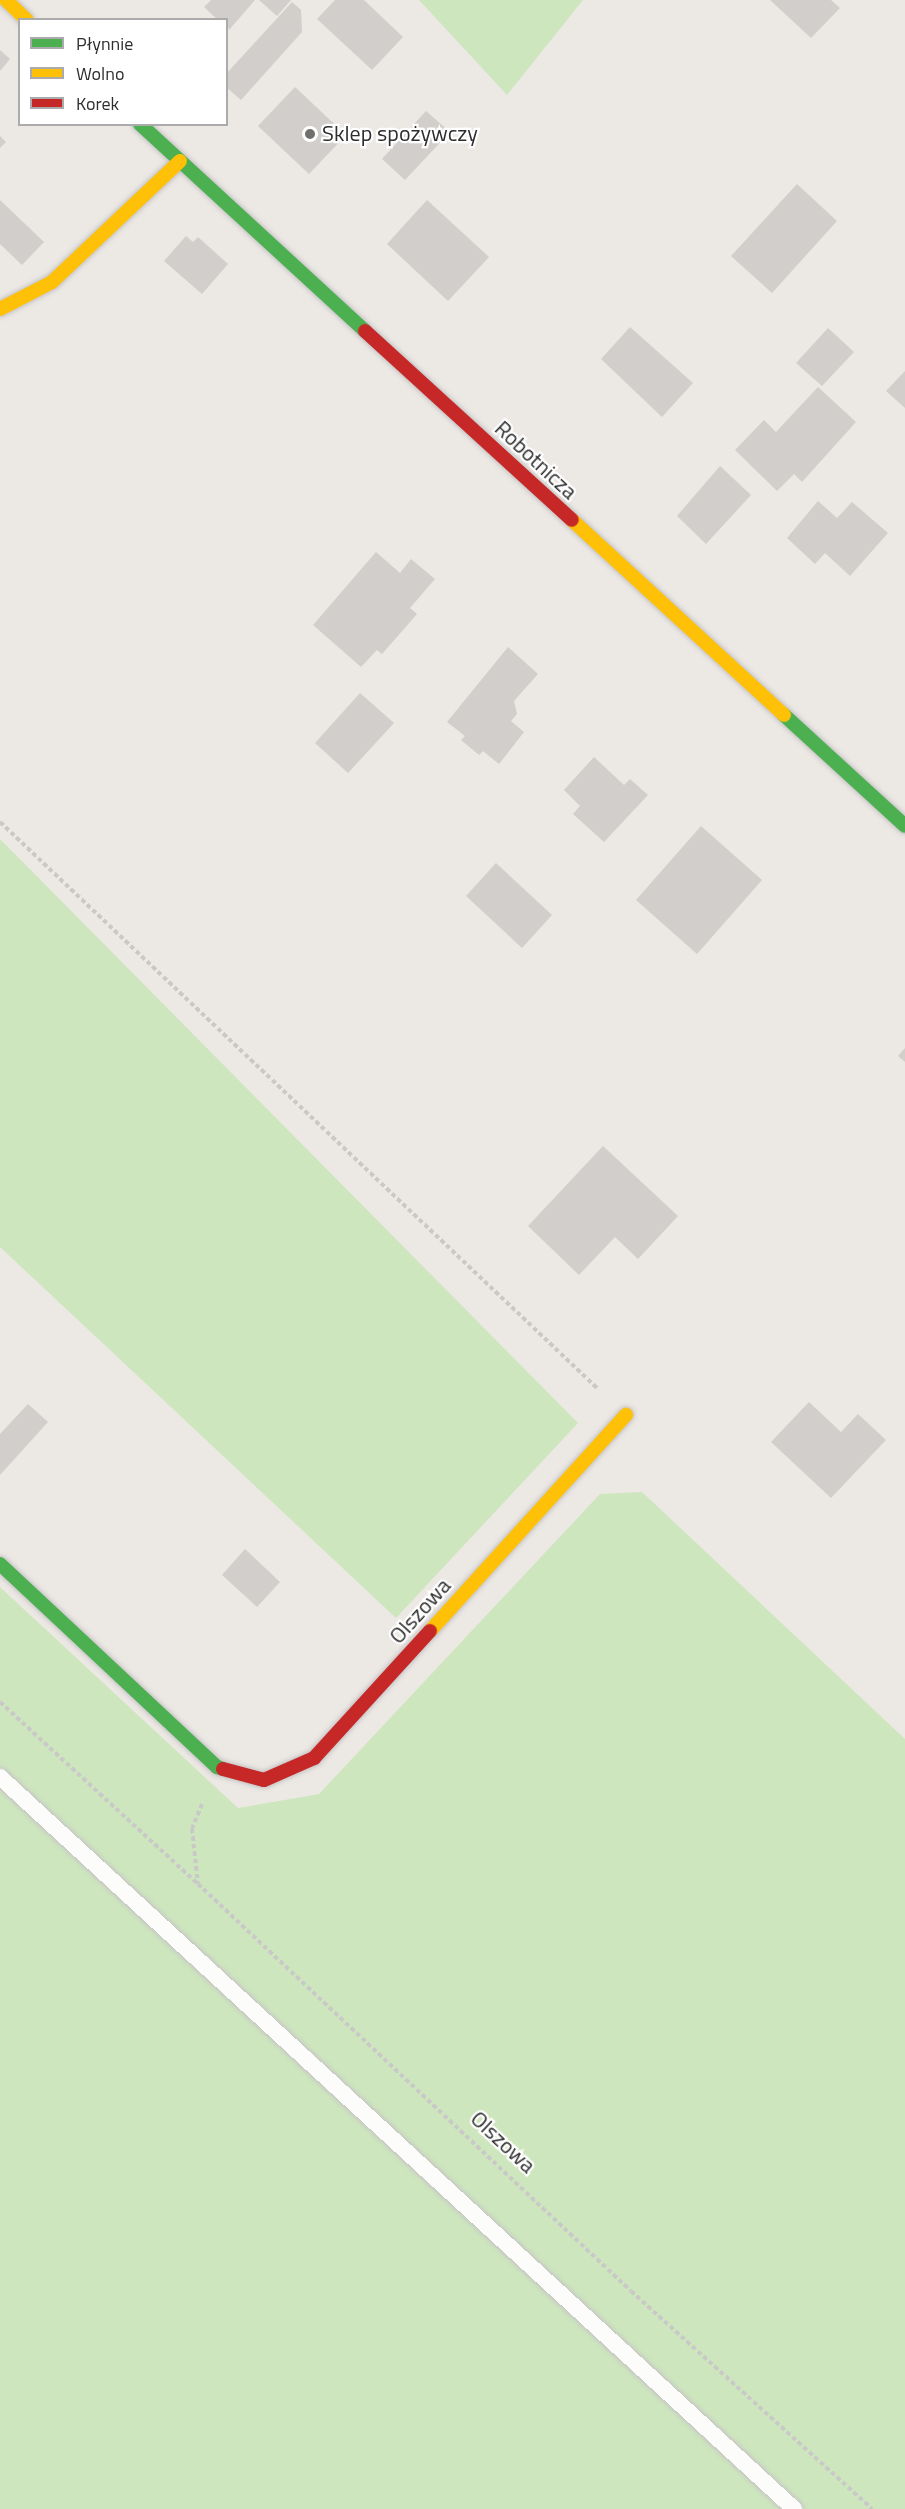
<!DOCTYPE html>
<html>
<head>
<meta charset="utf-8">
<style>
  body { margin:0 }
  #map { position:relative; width:905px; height:2509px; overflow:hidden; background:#ece8e4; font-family:"Titillium Web",sans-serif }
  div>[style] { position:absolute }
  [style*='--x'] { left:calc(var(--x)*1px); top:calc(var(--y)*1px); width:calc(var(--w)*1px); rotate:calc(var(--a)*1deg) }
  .green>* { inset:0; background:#cee6be }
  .building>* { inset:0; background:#d1cecb }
  .path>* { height:4px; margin-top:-2px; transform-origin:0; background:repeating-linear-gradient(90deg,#c9c9c8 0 4.5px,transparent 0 7.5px) }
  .roads { filter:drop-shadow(0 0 2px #c5c4c5) drop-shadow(0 0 2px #c5c4c5) }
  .lane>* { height:16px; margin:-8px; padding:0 8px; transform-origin:8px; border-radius:8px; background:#fcfcfb }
  .fast>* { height:14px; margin:-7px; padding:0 7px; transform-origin:7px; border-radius:7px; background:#4caf50 }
  .slow>* { height:14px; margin:-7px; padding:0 7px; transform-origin:7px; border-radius:7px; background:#ffc107 }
  .jam>* { height:14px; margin:-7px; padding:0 7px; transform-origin:7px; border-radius:7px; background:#c62828 }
  .dots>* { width:16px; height:16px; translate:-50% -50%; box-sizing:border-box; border:3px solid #fff; border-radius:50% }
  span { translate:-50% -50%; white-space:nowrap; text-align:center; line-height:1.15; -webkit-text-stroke:4.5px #fff; paint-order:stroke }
  .poi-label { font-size:22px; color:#2e2e2e }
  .left { translate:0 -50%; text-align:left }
  .street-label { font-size:22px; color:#2e2e2e }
  .legend { position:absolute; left:18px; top:18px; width:210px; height:108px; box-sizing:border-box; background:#fff; border:2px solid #ababab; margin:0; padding:8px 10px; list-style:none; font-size:18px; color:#2e2e2e }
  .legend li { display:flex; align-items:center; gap:12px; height:30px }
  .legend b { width:30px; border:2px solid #ababab }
</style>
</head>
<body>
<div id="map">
  <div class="green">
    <div style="clip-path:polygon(419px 0,583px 0,507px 95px)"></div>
    <div style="clip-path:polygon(0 839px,578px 1423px,396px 1618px,0 1247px)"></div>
    <div style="clip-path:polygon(642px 1492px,905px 1739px,905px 2509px,0 2509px,0 1587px,238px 1808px,319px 1794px,600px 1494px)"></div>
  </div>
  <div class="building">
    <div style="clip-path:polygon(211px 0,255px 0,229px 30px,226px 20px,218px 20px,204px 7px)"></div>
    <div style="clip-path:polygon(259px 0,291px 0,277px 16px)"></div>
    <div style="clip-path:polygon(335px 0,364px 0,403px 37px,372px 70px,317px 19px)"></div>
    <div style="clip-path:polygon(770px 0,831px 0,840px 8px,811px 38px)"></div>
    <div style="clip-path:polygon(292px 2px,301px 10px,302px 32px,241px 100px,226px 87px,226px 74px)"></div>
    <div style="clip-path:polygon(0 50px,10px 59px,0 71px)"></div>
    <div style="clip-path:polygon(295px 87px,346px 135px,309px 174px,258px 126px)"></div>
    <div style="clip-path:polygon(426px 111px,450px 132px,405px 180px,382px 159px)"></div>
    <div style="clip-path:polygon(0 136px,6px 142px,0 148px)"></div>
    <div style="clip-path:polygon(797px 184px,837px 221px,772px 293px,731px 256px)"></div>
    <div style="clip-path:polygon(0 200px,44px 242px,22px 265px,0 244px)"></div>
    <div style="clip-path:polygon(427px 200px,489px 257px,448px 301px,387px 244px)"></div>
    <div style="clip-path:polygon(186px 236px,193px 242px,198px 237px,228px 264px,202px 294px,164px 261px)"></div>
    <div style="clip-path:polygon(630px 327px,693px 383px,662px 417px,601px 359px)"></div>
    <div style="clip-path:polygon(828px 328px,854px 352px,822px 386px,796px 363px)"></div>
    <div style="clip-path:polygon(905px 371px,905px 408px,886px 391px)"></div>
    <div style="clip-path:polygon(818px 387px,856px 422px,802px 482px,794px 474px,777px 491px,735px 450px,764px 420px,776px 432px)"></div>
    <div style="clip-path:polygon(720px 466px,751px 495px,706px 544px,677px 516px)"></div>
    <div style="clip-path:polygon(818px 501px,837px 518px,852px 502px,888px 533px,850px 576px,825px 553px,815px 564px,787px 538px)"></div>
    <div style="clip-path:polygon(376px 552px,400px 573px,411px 559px,435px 579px,410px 608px,417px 614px,382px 654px,377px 650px,361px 667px,313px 625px)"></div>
    <div style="clip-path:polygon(508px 647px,538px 674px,514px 701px,517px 714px,511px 721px,524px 732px,499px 764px,483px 751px,479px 755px,461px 740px,465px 736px,447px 722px)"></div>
    <div style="clip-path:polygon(360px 693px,394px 723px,348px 773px,315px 743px)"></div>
    <div style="clip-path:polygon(594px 757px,624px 785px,630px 779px,648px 795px,604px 842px,573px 814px,580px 806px,564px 790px)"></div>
    <div style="clip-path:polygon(701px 826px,762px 880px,697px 954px,636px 900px)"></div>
    <div style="clip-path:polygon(496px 863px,552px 915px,522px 948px,466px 896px)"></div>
    <div style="clip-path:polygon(905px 1048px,905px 1062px,898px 1056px)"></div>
    <div style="clip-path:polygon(603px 1146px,678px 1216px,638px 1259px,615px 1237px,579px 1275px,528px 1226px)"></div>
    <div style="clip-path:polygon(809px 1402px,841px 1432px,858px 1414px,886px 1440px,831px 1498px,771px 1442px)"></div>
    <div style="clip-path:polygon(28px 1404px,48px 1422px,0 1475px,0 1434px)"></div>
    <div style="clip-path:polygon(245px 1549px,280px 1582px,257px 1607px,222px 1575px)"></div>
  </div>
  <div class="path">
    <div style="--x:0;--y:822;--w:823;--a:43.47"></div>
    <div style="--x:0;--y:1702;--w:269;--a:42.6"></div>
    <div style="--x:202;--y:1804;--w:27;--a:112"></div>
    <div style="--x:192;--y:1829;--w:55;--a:83.8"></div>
    <div style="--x:198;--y:1884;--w:594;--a:43.23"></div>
    <div style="--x:631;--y:2291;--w:325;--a:42.1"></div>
  </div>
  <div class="roads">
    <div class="lane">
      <div style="--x:0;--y:1777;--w:1080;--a:42.67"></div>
    </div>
    <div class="fast">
      <div style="--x:140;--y:124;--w:306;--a:42.6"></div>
      <div style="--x:784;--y:715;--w:164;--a:42.5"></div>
      <div style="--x:0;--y:1564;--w:297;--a:43.1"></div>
      <div style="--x:217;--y:1767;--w:6;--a:18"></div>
    </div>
    <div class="slow">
      <div style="--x:6;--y:0;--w:29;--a:44"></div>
      <div style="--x:0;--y:309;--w:59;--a:-27.4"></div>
      <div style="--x:52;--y:282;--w:176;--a:-43.4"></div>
      <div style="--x:572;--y:520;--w:288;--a:42.6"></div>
      <div style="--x:430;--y:1631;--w:292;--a:-47.8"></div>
    </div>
    <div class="jam">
      <div style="--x:365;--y:331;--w:280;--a:42.4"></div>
      <div style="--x:223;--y:1769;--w:42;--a:15"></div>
      <div style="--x:264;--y:1780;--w:55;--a:-23.7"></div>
      <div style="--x:314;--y:1758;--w:172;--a:-47.6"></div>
    </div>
  </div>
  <div class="dots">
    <div style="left:310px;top:134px;background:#706f6e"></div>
  </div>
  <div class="poi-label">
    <span class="left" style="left:322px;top:134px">Sklep spożywczy</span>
  </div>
  <div class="street-label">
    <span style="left:536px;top:460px;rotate:43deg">Robotnicza</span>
    <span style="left:420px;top:1611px;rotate:-48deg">Olszowa</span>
    <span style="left:503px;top:2142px;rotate:43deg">Olszowa</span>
  </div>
  <ul class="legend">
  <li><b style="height:8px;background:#4caf50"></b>Płynnie</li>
  <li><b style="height:8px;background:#ffc107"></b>Wolno</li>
  <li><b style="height:8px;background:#c62828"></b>Korek</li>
  </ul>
</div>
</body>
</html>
